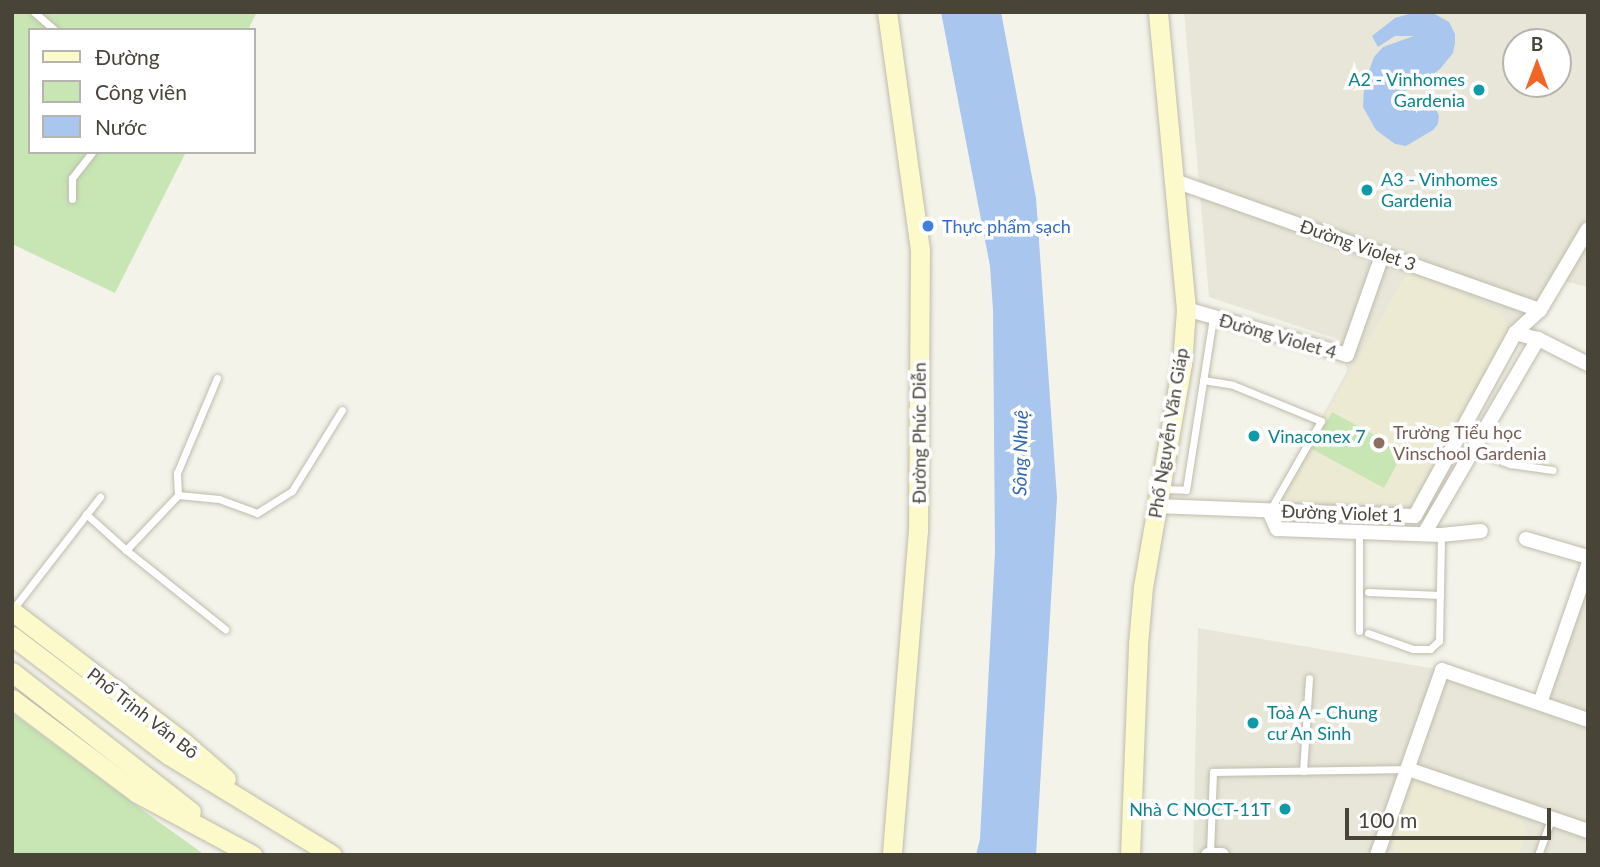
<!DOCTYPE html>
<html>
<head>
<meta charset="utf-8">
<style>
  body { margin:0 }
  #map { position:relative; width:1600px; height:867px; overflow:hidden; background:#f4f3ea; font-family:Lato,sans-serif }
  div>[style] { position:absolute }
  [style*='--x'] { left:calc(var(--x)*1px); top:calc(var(--y)*1px); width:calc(var(--w)*1px); rotate:calc(var(--a)*1deg) }
  .residential>* { inset:0; background:#e8e6d8 }
  .education>* { inset:0; background:#edead4 }
  .green>* { inset:0; background:#c7e6b4 }
  .water>* { inset:0; background:#a9c6ee }
  .roads { filter:drop-shadow(0 0 2px #bfbcac) drop-shadow(0 0 2px #bfbcac) }
  .lane>* { height:7px; margin:-3.5px; padding:0 3.5px; transform-origin:3.5px; border-radius:3.5px; background:#fff }
  .street>* { height:14px; margin:-7px; padding:0 7px; transform-origin:7px; border-radius:7px; background:#fff }
  .secondary>* { height:19px; margin:-9.5px; padding:0 9.5px; transform-origin:9.5px; border-radius:9.5px; background:#fcf9cb }
  .dots>* { width:19px; height:19px; translate:-50% -50%; box-sizing:border-box; border:4px solid #fff; border-radius:50% }
  span { translate:-50% -50%; white-space:nowrap; text-align:center; line-height:1.15; -webkit-text-stroke:7px #fff; paint-order:stroke }
  .culture-label { font-size:18px; color:#0d838f }
  .right { translate:-100% -50%; text-align:right }
  .left { translate:0 -50%; text-align:left }
  .shop-label { font-size:18px; color:#366cbe }
  .street-label { font-size:18px; color:#484438 }
  .education-label { font-size:18px; color:#785e54 }
  .water-label { font-size:19px; color:#3567b0; font-style:italic }
  .frame { position:absolute; inset:0; border:14px solid #484438; pointer-events:none }
  .legend { position:absolute; left:28px; top:28px; width:228px; height:126px; box-sizing:border-box; background:#fff; border:2px solid #b6b4af; margin:0; padding:9px 12px; list-style:none; font-size:21px; color:#484438 }
  .legend li { display:flex; align-items:center; gap:14px; height:35px }
  .legend b { width:35px; border:2px solid #b6b4af }
  .north { position:absolute; left:1502px; top:28px; width:70px; height:70px; box-sizing:border-box; background:#fff; border:2px solid #b6b4af; border-radius:50%; rotate:0deg; font-size:19px; font-weight:700; line-height:28px; text-align:center; color:#484438 }
  .north::after { content:''; display:block; margin:auto; width:24px; height:32px; background:#f16624; clip-path:polygon(50% 0,100% 100%,50% 72%,0 100%) }
  .scale { position:absolute; left:1345px; top:808px; width:206px; height:32px; box-sizing:border-box; border:4px solid #484438; border-top:0; padding-left:9px; font-size:21px; line-height:24px; white-space:nowrap; color:#484438; -webkit-text-stroke:5px #fff; paint-order:stroke }
</style>
</head>
<body>
<div id="map">
  <div class="residential">
    <div style="clip-path:polygon(evenodd,1184px 12px,1588px 12px,1588px 287px,1551px 278px,1417px 518px,1270px 511px,1347px 371px,1340px 340px,1209px 297px,1184px 12px,1516px 42px,1558px 42px,1558px 84px,1516px 84px,1516px 42px)"></div>
    <div style="clip-path:polygon(1588px 565px,1588px 855px,1193px 855px,1198px 628px,1442px 670px,1540px 703px)"></div>
  </div>
  <div class="education">
    <div style="clip-path:polygon(1409px 269px,1503px 314px,1508px 332px,1414px 505px,1276px 502px)"></div>
    <div style="clip-path:polygon(1414px 779px,1522px 820px,1527px 833px,1519px 855px,1397px 855px,1392px 846px)"></div>
  </div>
  <div class="green">
    <div style="clip-path:polygon(12px 12px,257px 12px,248px 30px,30px 30px,30px 152px,186px 152px,115px 293px,12px 244px)"></div>
    <div style="clip-path:polygon(1332px 412px,1404px 451px,1384px 488px,1312px 449px)"></div>
    <div style="clip-path:polygon(12px 713px,152px 817px,205px 855px,12px 853px)"></div>
  </div>
  <div class="water">
    <div style="clip-path:polygon(941px 12px,1001px 12px,1036px 198px,1057px 498px,1036px 855px,976px 855px,980px 839px,995px 552px,993px 310px,990px 266px)"></div>
    <div style="clip-path:polygon(1416px 12px,1431px 12px,1449px 22px,1455px 34px,1455px 43px,1453px 53px,1440px 69px,1422px 83px,1402px 92px,1402px 100px,1414px 96px,1432px 101px,1439px 116px,1438px 124px,1433px 130px,1406px 146px,1395px 144px,1376px 130px,1363px 107px,1364px 85px,1374px 57px,1383px 47px,1414px 36px,1395px 36px,1378px 47px,1372px 36px,1395px 18px)"></div>
  </div>
  <div class="roads">
    <div class="lane">
      <div style="--x:34;--y:12;--w:28;--a:41"></div>
      <div style="--x:72;--y:199;--w:21;--a:-90"></div>
      <div style="--x:72;--y:178;--w:33;--a:-52"></div>
      <div style="--x:1203;--y:380;--w:30;--a:9"></div>
      <div style="--x:1233;--y:385;--w:95;--a:22.2"></div>
      <div style="--x:1321;--y:421;--w:103;--a:119.8"></div>
      <div style="--x:1473;--y:450;--w:40;--a:21"></div>
      <div style="--x:1510;--y:464;--w:43;--a:7.9"></div>
      <div style="--x:1163;--y:489;--w:23;--a:2"></div>
      <div style="--x:1186;--y:490;--w:175;--a:-81.1"></div>
      <div style="--x:178;--y:495;--w:22;--a:-93"></div>
      <div style="--x:177;--y:473;--w:103;--a:-67.2"></div>
      <div style="--x:86;--y:514;--w:54;--a:42"></div>
      <div style="--x:126;--y:550;--w:76;--a:-46.6"></div>
      <div style="--x:178;--y:495;--w:41;--a:5.6"></div>
      <div style="--x:219;--y:499;--w:40;--a:20.2"></div>
      <div style="--x:257;--y:513;--w:41;--a:-32.2"></div>
      <div style="--x:292;--y:491;--w:95;--a:-58.3"></div>
      <div style="--x:126;--y:550;--w:127;--a:38.6"></div>
      <div style="--x:1368;--y:592;--w:72;--a:2.4"></div>
      <div style="--x:13;--y:609;--w:142;--a:-52.2"></div>
      <div style="--x:1359;--y:631;--w:100;--a:-90"></div>
      <div style="--x:1368;--y:633;--w:48;--a:19.6"></div>
      <div style="--x:1413;--y:649;--w:17;--a:0"></div>
      <div style="--x:1430;--y:649;--w:12;--a:-42"></div>
      <div style="--x:1439;--y:641;--w:106;--a:-88.9"></div>
      <div style="--x:1303;--y:771;--w:93;--a:-86.3"></div>
      <div style="--x:1210;--y:854;--w:82;--a:-87.9"></div>
      <div style="--x:1213;--y:772;--w:195;--a:-0.9"></div>
      <div style="--x:1538;--y:855;--w:38;--a:-70"></div>
    </div>
    <div class="street">
      <div style="--x:1175;--y:181;--w:387;--a:19.5"></div>
      <div style="--x:1186;--y:309;--w:167;--a:15.9"></div>
      <div style="--x:1347;--y:355;--w:108;--a:-70.6"></div>
      <div style="--x:1515;--y:333;--w:24;--a:15"></div>
      <div style="--x:1538;--y:339;--w:56;--a:26.6"></div>
      <div style="--x:1156;--y:506;--w:259;--a:2.2"></div>
      <div style="--x:1415;--y:516;--w:209;--a:-61.3"></div>
      <div style="--x:1515;--y:333;--w:34;--a:-43"></div>
      <div style="--x:1540;--y:310;--w:94;--a:-59.3"></div>
      <div style="--x:1269;--y:511;--w:20;--a:66"></div>
      <div style="--x:1277;--y:529;--w:164;--a:2.1"></div>
      <div style="--x:1441;--y:535;--w:40;--a:-5.7"></div>
      <div style="--x:1424;--y:534;--w:226;--a:-59.7"></div>
      <div style="--x:1526;--y:539;--w:65;--a:16.2"></div>
      <div style="--x:1540;--y:703;--w:146;--a:-70.8"></div>
      <div style="--x:1408;--y:769;--w:190;--a:19"></div>
      <div style="--x:1208;--y:855;--w:14;--a:0"></div>
      <div style="--x:1377;--y:855;--w:196;--a:-70.6"></div>
      <div style="--x:1442;--y:670;--w:154;--a:18.9"></div>
    </div>
    <div class="secondary">
      <div style="--x:887;--y:12;--w:241;--a:82.1"></div>
      <div style="--x:920;--y:251;--w:279;--a:90.4"></div>
      <div style="--x:918;--y:530;--w:326;--a:94.6"></div>
      <div style="--x:12;--y:611;--w:214;--a:37.4"></div>
      <div style="--x:182;--y:741;--w:58;--a:40.8"></div>
      <div style="--x:12;--y:636;--w:197;--a:37.2"></div>
      <div style="--x:169;--y:755;--w:191;--a:31.5"></div>
      <div style="--x:12;--y:672;--w:227;--a:38"></div>
      <div style="--x:12;--y:699;--w:156;--a:36.9"></div>
      <div style="--x:137;--y:793;--w:131;--a:28.3"></div>
      <div style="--x:1130;--y:855;--w:211;--a:-87.8"></div>
      <div style="--x:1138;--y:644;--w:57;--a:-85"></div>
      <div style="--x:1143;--y:587;--w:226;--a:-80.1"></div>
      <div style="--x:1182;--y:364;--w:55;--a:-85.8"></div>
      <div style="--x:1186;--y:309;--w:298;--a:-95.4"></div>
    </div>
  </div>
  <div class="dots">
    <div style="left:1479px;top:90px;background:#0f9aa8"></div>
    <div style="left:1367px;top:190px;background:#0f9aa8"></div>
    <div style="left:928px;top:226px;background:#3f7fe0"></div>
    <div style="left:1254px;top:436px;background:#0f9aa8"></div>
    <div style="left:1379px;top:443px;background:#8d6e63"></div>
    <div style="left:1253px;top:723px;background:#0f9aa8"></div>
    <div style="left:1285px;top:809px;background:#0f9aa8"></div>
  </div>
  <div class="culture-label">
    <span class="right" style="left:1465px;top:90px">A2 - Vinhomes<br>Gardenia</span>
    <span class="left" style="left:1381px;top:190px">A3 - Vinhomes<br>Gardenia</span>
    <span class="left" style="left:1268px;top:436px">Vinaconex 7</span>
    <span class="left" style="left:1267px;top:723px">Toà A - Chung<br>cư An Sinh</span>
    <span class="right" style="left:1271px;top:809px">Nhà C NOCT-11T</span>
  </div>
  <div class="shop-label">
    <span class="left" style="left:942px;top:226px">Thực phẩm sạch</span>
  </div>
  <div class="street-label">
    <span style="left:1358px;top:245px;rotate:19deg">Đường Violet 3</span>
    <span style="left:1278px;top:336px;rotate:16deg">Đường Violet 4</span>
    <span style="left:919px;top:433px;rotate:-90deg">Đường Phúc Diễn</span>
    <span style="left:1168px;top:433px;rotate:-81deg">Phố Nguyễn Văn Giáp</span>
    <span style="left:1342px;top:513px;rotate:2deg">Đường Violet 1</span>
    <span style="left:143px;top:713px;rotate:38deg">Phố Trịnh Văn Bô</span>
  </div>
  <div class="education-label">
    <span class="left" style="left:1393px;top:443px">Trường Tiểu học<br>Vinschool Gardenia</span>
  </div>
  <div class="water-label">
    <span style="left:1020px;top:453px;rotate:-89deg">Sông Nhuệ</span>
  </div>
  <div class="frame"></div>
  <ul class="legend">
  <li><b style="height:9px;background:#fcf9cb"></b>Đường</li>
  <li><b style="height:19px;background:#c7e6b4"></b>Công viên</li>
  <li><b style="height:19px;background:#a9c6ee"></b>Nước</li>
  </ul>
  <div class="north">B</div>
  <div class="scale">100 m</div>
</div>
</body>
</html>
